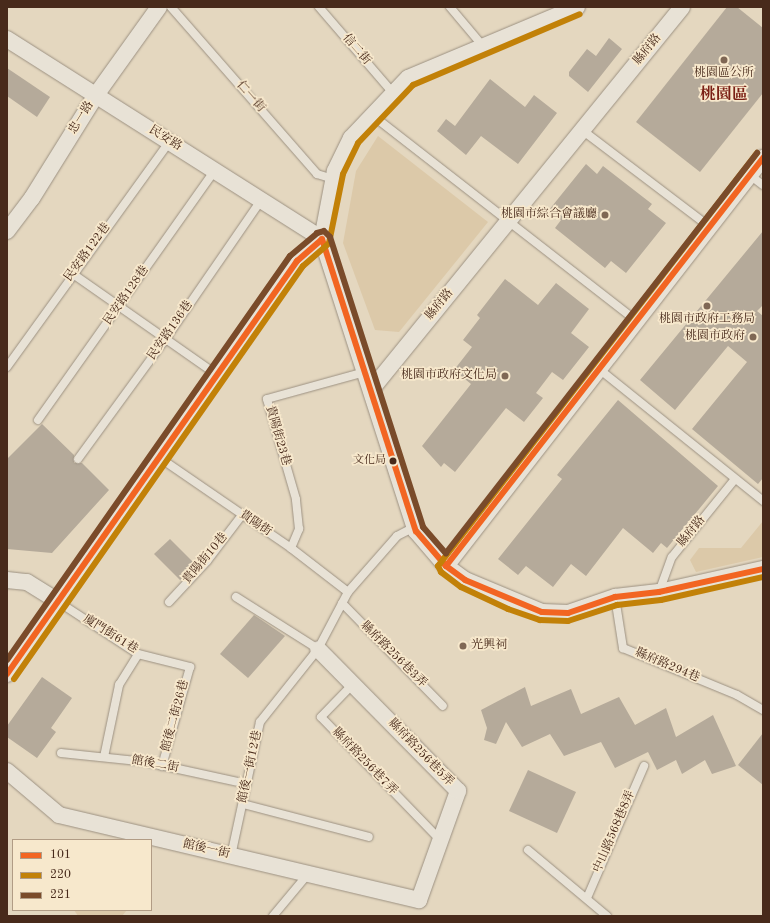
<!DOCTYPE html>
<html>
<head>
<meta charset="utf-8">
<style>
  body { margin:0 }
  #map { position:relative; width:770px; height:923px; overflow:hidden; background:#e4d7bf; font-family:"Old Standard TT","Noto Serif TC",serif }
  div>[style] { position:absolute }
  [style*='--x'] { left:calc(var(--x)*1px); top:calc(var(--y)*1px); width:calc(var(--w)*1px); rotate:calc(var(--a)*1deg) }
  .green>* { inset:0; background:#dcc9a9 }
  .building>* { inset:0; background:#b5aa9a }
  .roads { filter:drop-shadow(0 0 1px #9c9182) drop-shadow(0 0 1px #9c9182) }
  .lane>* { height:8px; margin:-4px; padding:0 4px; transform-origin:4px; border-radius:4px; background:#e8e2d6 }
  .street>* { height:16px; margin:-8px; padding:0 8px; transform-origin:8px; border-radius:8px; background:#e8e2d6 }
  .bus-1>* { height:6px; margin:-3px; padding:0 3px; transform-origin:3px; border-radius:3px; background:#f26522 }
  .bus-2>* { height:6px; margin:-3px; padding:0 3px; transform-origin:3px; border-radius:3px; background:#c28108 }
  .bus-3>* { height:6px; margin:-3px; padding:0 3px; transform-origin:3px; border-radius:3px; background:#7a4b2a }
  .dots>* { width:11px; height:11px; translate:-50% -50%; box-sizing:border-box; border:2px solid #f7e8cc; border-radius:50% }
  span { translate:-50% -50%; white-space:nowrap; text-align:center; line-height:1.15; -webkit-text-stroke:3.5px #f7e8cc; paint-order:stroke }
  .bus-label { font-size:11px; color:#482a1b }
  .right { translate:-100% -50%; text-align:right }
  .street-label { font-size:12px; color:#482a1b }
  .poi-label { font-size:12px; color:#482a1b }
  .left { translate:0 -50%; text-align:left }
  .district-label { font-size:16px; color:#7a1f14; font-weight:700 }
  .frame { position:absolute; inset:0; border:8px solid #482a1b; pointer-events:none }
  .legend { position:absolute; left:12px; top:839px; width:140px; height:72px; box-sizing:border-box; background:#f7e8cc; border:1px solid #b19c85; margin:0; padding:5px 7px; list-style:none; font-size:12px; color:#482a1b }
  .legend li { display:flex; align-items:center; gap:8px; height:20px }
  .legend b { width:20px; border:1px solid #b19c85 }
</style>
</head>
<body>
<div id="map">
  <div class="green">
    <div style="clip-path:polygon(378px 136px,488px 222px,399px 332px,375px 330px,343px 243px,356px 171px)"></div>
    <div style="clip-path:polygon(763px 521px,763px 557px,696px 572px,690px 560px,699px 548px,741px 548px)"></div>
    <div style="clip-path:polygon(74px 910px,127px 910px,122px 916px,78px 916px)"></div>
  </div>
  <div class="building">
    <div style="clip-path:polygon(727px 7px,737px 7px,763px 28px,763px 93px,700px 172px,636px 122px)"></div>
    <div style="clip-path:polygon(609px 38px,622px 49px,588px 92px,569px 76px,569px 72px,587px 49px,596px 56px)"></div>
    <div style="clip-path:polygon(7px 68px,50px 97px,37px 117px,7px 96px)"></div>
    <div style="clip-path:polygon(490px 79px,525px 107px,534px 95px,557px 113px,518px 164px,481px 136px,466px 155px,437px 131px,446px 119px,455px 126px)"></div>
    <div style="clip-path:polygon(586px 164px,597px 174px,603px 166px,652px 204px,648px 209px,666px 223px,626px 273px,611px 261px,605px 268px,555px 228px,561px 220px,549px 210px)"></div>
    <div style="clip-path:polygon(763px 231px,763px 305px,757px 311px,763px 316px,763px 478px,758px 484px,692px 429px,747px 362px,728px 346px,675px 410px,640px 380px)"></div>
    <div style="clip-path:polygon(505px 279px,538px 305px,556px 283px,589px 309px,571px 333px,589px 347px,563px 380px,552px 372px,536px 393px,543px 398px,524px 422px,506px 408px,455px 472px,444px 463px,441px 467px,422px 446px,471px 384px,454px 370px,472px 347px,463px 340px,480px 318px,477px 315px)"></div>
    <div style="clip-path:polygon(618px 400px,718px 486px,667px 548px,661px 543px,653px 553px,623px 528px,586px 576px,571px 564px,553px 587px,526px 566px,518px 575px,498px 559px,562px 479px,557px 475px)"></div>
    <div style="clip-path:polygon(42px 424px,74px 455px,74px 463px,82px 463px,109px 490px,52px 553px,7px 549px,7px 459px)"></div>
    <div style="clip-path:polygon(170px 539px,196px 565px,181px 581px,154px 554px)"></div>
    <div style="clip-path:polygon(254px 615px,285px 636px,248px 678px,220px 654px)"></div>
    <div style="clip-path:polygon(42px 677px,72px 698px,51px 728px,56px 732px,37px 758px,7px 737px,7px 726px)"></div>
    <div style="clip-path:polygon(525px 687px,531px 706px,571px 689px,581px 714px,619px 697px,635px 725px,666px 708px,676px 737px,713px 715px,736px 766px,712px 774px,705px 760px,682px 774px,676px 760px,657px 770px,648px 752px,615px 768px,601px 742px,564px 756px,550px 734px,522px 747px,506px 722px,496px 744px,484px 740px,487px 728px,481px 710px)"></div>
    <div style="clip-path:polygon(763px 733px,763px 785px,738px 765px)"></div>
    <div style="clip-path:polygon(528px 770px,576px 792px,557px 833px,509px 811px)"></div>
  </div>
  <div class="roads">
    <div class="lane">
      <div style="--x:171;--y:7;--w:222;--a:48.8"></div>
      <div style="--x:317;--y:174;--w:17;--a:17"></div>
      <div style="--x:319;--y:7;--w:113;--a:49.3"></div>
      <div style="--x:450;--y:7;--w:50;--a:49.9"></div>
      <div style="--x:372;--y:115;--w:336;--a:37.9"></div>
      <div style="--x:582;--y:130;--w:161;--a:37.2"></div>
      <div style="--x:750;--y:175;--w:16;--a:38"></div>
      <div style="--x:73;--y:274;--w:176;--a:35"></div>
      <div style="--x:7;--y:367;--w:279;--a:-54.2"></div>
      <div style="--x:599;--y:369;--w:211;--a:38.8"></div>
      <div style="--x:38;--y:420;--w:305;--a:-54.7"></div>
      <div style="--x:160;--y:458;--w:159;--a:34.5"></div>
      <div style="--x:291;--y:548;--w:72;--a:37.7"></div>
      <div style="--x:78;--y:459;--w:151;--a:-53.9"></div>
      <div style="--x:167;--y:337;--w:166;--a:-55.5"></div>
      <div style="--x:291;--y:548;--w:21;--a:-67"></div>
      <div style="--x:299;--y:529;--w:30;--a:-96"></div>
      <div style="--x:296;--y:499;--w:104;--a:-106.2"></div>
      <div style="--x:267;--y:399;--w:102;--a:-15.4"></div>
      <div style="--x:659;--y:592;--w:37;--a:-70"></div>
      <div style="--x:672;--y:557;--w:100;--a:-51.1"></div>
      <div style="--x:236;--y:597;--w:97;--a:32.4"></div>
      <div style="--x:615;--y:597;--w:52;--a:81.1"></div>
      <div style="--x:623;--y:648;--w:123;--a:22.4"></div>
      <div style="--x:737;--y:695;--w:30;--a:30"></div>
      <div style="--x:57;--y:601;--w:97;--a:33.2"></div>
      <div style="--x:138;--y:654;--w:54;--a:14"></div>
      <div style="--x:190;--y:667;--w:103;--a:105.8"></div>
      <div style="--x:169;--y:602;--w:56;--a:-47.2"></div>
      <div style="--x:207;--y:561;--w:58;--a:-52.7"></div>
      <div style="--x:342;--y:603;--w:144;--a:45.6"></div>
      <div style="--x:353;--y:684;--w:46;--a:134.1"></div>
      <div style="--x:321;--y:717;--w:171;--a:45.9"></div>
      <div style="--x:61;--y:753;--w:85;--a:6"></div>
      <div style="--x:146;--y:762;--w:103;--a:12.3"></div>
      <div style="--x:104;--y:757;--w:74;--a:-78.2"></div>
      <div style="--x:119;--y:685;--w:36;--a:-58"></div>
      <div style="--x:243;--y:804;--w:130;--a:14.7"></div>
      <div style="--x:528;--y:850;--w:103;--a:39.9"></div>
      <div style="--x:231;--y:856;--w:137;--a:-77.8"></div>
      <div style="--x:260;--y:722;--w:93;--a:-51.5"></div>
      <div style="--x:318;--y:649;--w:64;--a:-62.2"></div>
      <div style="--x:348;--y:592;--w:74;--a:-48.8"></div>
      <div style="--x:397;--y:536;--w:20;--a:-27"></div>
      <div style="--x:587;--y:898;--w:144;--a:-66.6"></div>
      <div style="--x:273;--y:916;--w:55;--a:-50.2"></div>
    </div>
    <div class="street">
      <div style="--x:577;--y:7;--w:183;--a:157.2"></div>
      <div style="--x:408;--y:78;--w:83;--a:133.5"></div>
      <div style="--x:351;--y:138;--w:37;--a:116"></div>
      <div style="--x:335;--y:171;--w:69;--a:100.8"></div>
      <div style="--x:322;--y:239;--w:307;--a:72.2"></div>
      <div style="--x:416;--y:531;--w:46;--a:49.4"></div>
      <div style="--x:446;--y:566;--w:24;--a:36"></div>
      <div style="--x:465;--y:580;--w:83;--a:22.6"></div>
      <div style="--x:542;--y:612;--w:26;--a:2"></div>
      <div style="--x:568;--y:613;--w:50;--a:-18.8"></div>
      <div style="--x:615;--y:597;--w:44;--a:-6.5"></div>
      <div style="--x:659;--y:592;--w:107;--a:-12.5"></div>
      <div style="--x:7;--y:39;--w:373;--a:32.4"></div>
      <div style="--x:7;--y:231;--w:41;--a:-52.9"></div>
      <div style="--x:32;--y:198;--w:121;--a:-58.1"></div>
      <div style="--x:96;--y:95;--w:108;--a:-54.4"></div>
      <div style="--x:371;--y:390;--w:493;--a:-50.9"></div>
      <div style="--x:446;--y:566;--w:517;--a:-52.15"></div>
      <div style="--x:7;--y:580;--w:20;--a:6"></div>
      <div style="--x:27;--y:582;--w:36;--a:32"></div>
      <div style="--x:7;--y:674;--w:505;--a:-54.92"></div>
      <div style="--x:297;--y:261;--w:33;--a:-41"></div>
      <div style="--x:7;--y:771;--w:68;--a:40.2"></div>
      <div style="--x:59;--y:815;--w:370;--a:13.3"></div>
      <div style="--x:419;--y:900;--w:116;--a:-70.3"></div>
      <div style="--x:458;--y:791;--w:199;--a:-134.6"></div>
    </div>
  </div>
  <div class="bus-1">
    <div style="--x:322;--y:239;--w:307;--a:72.2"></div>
    <div style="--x:416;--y:531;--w:46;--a:49.4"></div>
    <div style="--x:446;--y:566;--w:24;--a:36"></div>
    <div style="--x:465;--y:580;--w:83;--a:22.6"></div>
    <div style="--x:542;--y:612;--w:26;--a:2"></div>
    <div style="--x:568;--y:613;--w:50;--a:-18.8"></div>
    <div style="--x:615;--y:597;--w:44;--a:-6.5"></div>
    <div style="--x:659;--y:592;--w:107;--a:-12.5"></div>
    <div style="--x:446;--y:566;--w:517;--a:-52.15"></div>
    <div style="--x:7;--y:674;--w:505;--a:-54.92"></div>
    <div style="--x:297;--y:261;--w:33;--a:-41"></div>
  </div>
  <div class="bus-2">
    <div style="--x:757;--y:153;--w:522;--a:127.68"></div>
    <div style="--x:438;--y:566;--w:7;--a:63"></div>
    <div style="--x:441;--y:572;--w:25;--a:37"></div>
    <div style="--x:461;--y:587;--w:52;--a:25.1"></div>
    <div style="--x:508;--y:609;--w:34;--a:19"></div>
    <div style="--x:540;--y:620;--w:28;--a:2"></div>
    <div style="--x:568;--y:621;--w:52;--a:-18.1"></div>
    <div style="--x:617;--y:605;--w:44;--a:-6.5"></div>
    <div style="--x:661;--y:600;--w:105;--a:-12.7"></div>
    <div style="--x:14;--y:679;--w:504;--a:-55.02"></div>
    <div style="--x:303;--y:266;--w:35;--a:-41"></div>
    <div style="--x:329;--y:243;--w:70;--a:-78.5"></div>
    <div style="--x:343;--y:174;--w:34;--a:-64"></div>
    <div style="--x:358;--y:143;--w:80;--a:-46.5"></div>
    <div style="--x:413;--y:85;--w:181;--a:-23"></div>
  </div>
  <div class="bus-3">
    <div style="--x:7;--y:660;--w:493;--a:-55"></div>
    <div style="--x:290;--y:256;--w:35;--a:-40"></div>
    <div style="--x:317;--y:233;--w:7;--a:-16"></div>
    <div style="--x:324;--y:231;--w:8;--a:45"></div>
    <div style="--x:330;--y:237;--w:305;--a:72.2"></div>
    <div style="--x:423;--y:527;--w:35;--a:49"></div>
    <div style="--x:446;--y:553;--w:507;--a:-52.13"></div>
  </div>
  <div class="dots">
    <div style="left:724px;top:60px;background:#7f6754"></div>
    <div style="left:605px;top:215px;background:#7f6754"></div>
    <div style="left:707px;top:306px;background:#7f6754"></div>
    <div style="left:753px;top:337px;background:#7f6754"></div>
    <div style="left:505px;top:376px;background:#7f6754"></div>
    <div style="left:393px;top:461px;background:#482a1b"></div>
    <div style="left:463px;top:646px;background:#7f6754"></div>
  </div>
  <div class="bus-label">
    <span class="right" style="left:386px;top:461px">文化局</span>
  </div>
  <div class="street-label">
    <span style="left:356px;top:50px;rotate:49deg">信二街</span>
    <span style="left:648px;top:50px;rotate:-51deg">縣府路</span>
    <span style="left:250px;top:97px;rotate:49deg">仁一街</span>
    <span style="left:82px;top:118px;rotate:-58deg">忠一路</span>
    <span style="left:165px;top:139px;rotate:32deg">民安路</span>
    <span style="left:88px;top:253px;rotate:-54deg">民安路122巷</span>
    <span style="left:127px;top:296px;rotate:-55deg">民安路128巷</span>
    <span style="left:440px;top:305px;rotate:-51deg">縣府路</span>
    <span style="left:171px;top:331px;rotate:-55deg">民安路136巷</span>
    <span style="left:277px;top:436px;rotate:74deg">貴陽街23巷</span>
    <span style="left:255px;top:524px;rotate:34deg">貴陽街</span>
    <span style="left:692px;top:532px;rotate:-51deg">縣府路</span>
    <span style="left:206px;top:559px;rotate:-50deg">貴陽街10巷</span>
    <span style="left:110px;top:635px;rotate:32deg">廈門街61巷</span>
    <span style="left:393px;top:655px;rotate:45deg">縣府路256巷3弄</span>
    <span style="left:667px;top:666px;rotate:23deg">縣府路294巷</span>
    <span style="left:176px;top:716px;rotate:-75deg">館後二街26巷</span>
    <span style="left:420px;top:753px;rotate:46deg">縣府路256巷5弄</span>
    <span style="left:364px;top:762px;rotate:46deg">縣府路256巷7弄</span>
    <span style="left:155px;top:765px;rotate:10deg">館後二街</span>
    <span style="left:251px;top:767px;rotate:-78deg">館後一街12巷</span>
    <span style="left:615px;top:832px;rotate:-67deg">中山路568巷8弄</span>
    <span style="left:206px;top:850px;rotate:13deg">館後一街</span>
  </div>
  <div class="poi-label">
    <span style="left:724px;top:74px">桃園區公所</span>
    <span class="right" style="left:597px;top:215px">桃園市綜合會議廳</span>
    <span style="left:707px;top:320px">桃園市政府工務局</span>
    <span class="right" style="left:745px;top:337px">桃園市政府</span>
    <span class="right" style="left:497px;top:376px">桃園市政府文化局</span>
    <span class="left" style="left:471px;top:646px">光興祠</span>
  </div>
  <div class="district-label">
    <span style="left:724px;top:95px">桃園區</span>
  </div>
  <div class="frame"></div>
  <ul class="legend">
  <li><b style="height:5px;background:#f26522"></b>101</li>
  <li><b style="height:5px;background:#c28108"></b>220</li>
  <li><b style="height:5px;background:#7a4b2a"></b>221</li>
  </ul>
</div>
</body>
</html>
